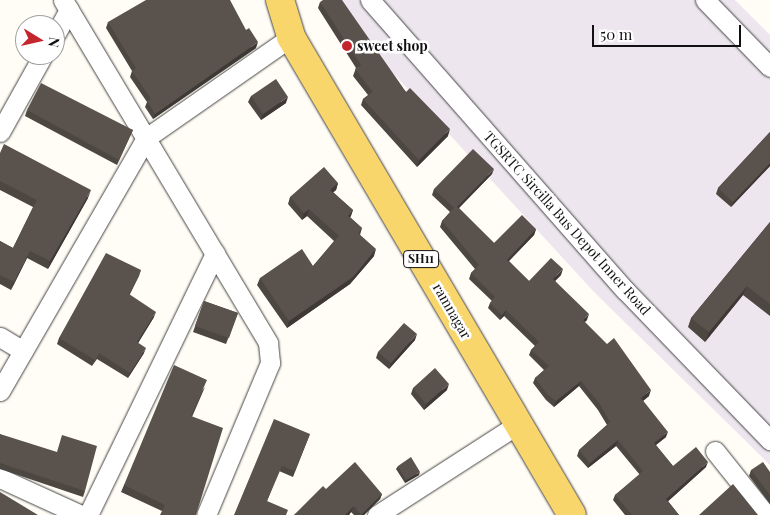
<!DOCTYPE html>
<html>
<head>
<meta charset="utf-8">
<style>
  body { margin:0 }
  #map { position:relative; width:770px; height:515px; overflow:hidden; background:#fffdf5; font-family:"Playfair Display",serif }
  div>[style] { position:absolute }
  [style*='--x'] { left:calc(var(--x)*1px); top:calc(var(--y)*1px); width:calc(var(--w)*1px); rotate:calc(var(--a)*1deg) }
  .industrial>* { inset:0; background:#eee6ef }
  .roads { filter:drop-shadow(0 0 1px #444) drop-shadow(0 0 1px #444) }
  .street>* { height:19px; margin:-9.5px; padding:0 9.5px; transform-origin:9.5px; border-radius:9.5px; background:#fff }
  .primary>* { height:28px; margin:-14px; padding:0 14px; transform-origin:14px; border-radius:14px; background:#f9d66b }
  .wall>* { inset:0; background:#4d4742 }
  .shaded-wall>* { inset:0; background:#3f3936 }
  .building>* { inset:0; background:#5a524d }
  .dots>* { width:14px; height:14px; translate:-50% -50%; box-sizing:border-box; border:2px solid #fff; border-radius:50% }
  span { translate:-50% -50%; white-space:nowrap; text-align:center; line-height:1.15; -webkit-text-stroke:5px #fff; paint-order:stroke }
  .shield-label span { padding:1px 4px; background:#fff; border:1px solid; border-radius:4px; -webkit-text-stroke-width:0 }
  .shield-label { font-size:12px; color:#111; font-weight:700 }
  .poi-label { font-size:14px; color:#111; font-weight:700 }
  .left { translate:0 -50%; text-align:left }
  .street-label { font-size:14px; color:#111 }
  .north { position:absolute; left:15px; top:15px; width:50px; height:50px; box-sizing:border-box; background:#fff; border:1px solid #a0a0a0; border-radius:50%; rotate:99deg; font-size:14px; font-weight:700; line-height:20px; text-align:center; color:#111 }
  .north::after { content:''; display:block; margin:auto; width:18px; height:22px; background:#c4262e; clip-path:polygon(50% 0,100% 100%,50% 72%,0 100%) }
  .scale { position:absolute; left:592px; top:25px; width:149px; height:22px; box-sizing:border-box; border:2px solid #111; border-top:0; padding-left:6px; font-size:15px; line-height:18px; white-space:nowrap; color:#111; -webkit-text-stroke:4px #fff; paint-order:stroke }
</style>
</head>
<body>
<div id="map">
  <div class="industrial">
    <div style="clip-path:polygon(326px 0,735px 0,770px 35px,770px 465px,594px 292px)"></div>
  </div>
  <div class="roads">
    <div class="street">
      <div style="--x:63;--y:0;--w:400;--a:59.1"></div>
      <div style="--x:268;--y:343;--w:20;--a:84"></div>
      <div style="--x:270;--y:363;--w:165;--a:112.8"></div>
      <div style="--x:370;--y:0;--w:386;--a:48.7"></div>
      <div style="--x:625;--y:290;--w:209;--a:46"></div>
      <div style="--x:705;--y:0;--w:93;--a:45.9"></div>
      <div style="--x:55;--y:35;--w:29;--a:-61"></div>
      <div style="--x:0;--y:132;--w:88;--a:-60.8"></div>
      <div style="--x:0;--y:337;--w:27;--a:31"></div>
      <div style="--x:0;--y:391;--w:292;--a:-60"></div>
      <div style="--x:146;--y:138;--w:177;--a:-34.9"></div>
      <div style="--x:715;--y:451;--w:82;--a:51.4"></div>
      <div style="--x:0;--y:478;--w:89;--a:24.6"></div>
      <div style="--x:88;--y:515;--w:291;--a:-64.1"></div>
      <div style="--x:377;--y:515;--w:168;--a:-32.8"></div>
    </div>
    <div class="primary">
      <div style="--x:280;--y:0;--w:39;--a:73"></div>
      <div style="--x:291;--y:37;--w:554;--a:59.55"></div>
    </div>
  </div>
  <div class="wall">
    <div style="clip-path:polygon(320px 2px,448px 136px,417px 167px,361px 105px,363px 99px,368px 95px,353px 76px,356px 68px,318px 8px)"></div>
    <div style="clip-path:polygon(108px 22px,256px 48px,153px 119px,145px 107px,147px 102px,130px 77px,132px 71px,106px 28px)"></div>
    <div style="clip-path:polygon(251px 96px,286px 103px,261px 120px,248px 102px)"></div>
    <div style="clip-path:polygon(27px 110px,133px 130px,117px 165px,25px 116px)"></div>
    <div style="clip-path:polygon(770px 132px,770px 166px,731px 207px,716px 194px,718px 188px)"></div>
    <div style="clip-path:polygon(0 153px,88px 198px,48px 269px,27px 258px,11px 290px,0 284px,0 241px,13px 248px,33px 207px,0 190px)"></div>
    <div style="clip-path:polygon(492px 174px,459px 208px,494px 243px,536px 229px,534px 235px,509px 261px,529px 281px,561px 275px,555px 281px,587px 320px,584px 322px,649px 396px,643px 401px,666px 437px,656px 445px,673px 466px,706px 467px,668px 501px,679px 515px,625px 515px,613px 500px,615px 495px,640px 475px,616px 446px,588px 468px,577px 456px,579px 450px,607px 425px,598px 410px,579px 386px,554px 407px,546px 400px,533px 383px,535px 378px,544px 370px,529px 355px,531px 350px,535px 346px,504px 316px,500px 320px,488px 308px,490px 303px,492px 301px,469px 279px,471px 273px,475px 269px,440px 227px,442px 221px,450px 212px,432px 195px,434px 189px)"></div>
    <div style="clip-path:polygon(338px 183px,336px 190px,333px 192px,353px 210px,350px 217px,362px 228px,360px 235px,374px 256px,350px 284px,287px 328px,257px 285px,260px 278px,313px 266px,334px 241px,307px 216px,302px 220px,288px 204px,290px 197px)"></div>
    <div style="clip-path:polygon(770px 222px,770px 316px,743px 295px,705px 342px,688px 327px,691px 318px)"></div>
    <div style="clip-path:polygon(141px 270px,129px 295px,154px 317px,138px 343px,144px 353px,128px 378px,97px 359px,92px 366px,57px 344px,59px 338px)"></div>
    <div style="clip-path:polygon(204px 301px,238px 313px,226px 344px,193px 332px)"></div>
    <div style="clip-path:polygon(415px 340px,389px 369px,376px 358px,378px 352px)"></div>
    <div style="clip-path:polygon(205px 387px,192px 417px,196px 515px,162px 511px,121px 492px,124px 485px)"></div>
    <div style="clip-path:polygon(413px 388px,447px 390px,424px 410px,411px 394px)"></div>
    <div style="clip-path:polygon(0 434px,85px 491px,83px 497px,0 469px)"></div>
    <div style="clip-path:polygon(310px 434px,293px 477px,279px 471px,267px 501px,234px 515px)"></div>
    <div style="clip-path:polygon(398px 466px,419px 475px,405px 483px,396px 469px)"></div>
    <div style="clip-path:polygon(751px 470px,770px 472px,770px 504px,749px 476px)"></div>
    <div style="clip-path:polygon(326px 489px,382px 494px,380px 499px,364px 515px,354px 515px,351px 512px,349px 515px,294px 515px)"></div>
  </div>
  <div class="shaded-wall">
    <div style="clip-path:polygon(258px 42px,256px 48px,153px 119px,155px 114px)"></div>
    <div style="clip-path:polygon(288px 97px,286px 103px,261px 120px,263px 114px)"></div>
    <div style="clip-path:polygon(450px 129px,448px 136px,417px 167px,419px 160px)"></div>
    <div style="clip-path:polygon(770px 163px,770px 166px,731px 207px,733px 202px)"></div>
    <div style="clip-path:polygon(494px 169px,492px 174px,455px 212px,457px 207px)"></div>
    <div style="clip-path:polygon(338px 183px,336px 190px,328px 197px,330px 190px)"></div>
    <div style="clip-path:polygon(91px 190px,88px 198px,48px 269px,50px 261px)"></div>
    <div style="clip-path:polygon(309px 209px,307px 216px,302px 220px,304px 213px)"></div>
    <div style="clip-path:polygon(353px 210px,351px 216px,346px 223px,348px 216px)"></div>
    <div style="clip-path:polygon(536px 229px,534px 235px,505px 265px,507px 260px)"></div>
    <div style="clip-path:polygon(376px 249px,374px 256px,350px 284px,287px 328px,289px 321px)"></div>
    <div style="clip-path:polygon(30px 251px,27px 258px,11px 290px,14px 282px)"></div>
    <div style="clip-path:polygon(563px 269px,561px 275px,551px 285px,553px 279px)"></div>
    <div style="clip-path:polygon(141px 270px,139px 276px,127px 300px,129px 294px)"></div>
    <div style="clip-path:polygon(747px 286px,743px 295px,705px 342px,709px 332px)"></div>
    <div style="clip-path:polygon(506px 310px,504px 316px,500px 320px,502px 315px)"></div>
    <div style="clip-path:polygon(156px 312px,154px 317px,135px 348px,137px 342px)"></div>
    <div style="clip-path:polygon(589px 314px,587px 320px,581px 326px,583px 320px)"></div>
    <div style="clip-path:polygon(417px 334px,415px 340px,389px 369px,391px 363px)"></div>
    <div style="clip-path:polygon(146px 348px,144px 353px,128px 378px,130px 373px)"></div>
    <div style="clip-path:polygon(581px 381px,579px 386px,554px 407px,556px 401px)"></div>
    <div style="clip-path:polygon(449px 384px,447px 390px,424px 410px,426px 404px)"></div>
    <div style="clip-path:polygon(651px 390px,649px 396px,639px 404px,641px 398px)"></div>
    <div style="clip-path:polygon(668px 432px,666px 437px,652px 448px,654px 443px)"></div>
    <div style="clip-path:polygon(618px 440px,616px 446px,588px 468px,590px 463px)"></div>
    <div style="clip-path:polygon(708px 462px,706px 467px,664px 505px,666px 499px)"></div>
    <div style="clip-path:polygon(420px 472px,419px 475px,405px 483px,406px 480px)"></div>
    <div style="clip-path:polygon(382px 494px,380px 499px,364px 515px,361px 515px)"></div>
    <div style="clip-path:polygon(354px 506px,351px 512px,349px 515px,345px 515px)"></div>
  </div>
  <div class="building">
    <div style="clip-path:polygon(146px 0,230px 0,246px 30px,249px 28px,258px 42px,155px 114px,147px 101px,151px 99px,132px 71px,136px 68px,108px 22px)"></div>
    <div style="clip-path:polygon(323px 0,342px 0,406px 92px,410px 88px,450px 129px,419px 160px,363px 99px,373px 92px,355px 69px,361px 65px,320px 2px)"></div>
    <div style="clip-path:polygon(276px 79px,288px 97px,263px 114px,251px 96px)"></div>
    <div style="clip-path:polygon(41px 83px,133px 130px,119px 160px,27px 110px)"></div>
    <div style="clip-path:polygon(770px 132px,770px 163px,733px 202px,718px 188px)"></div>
    <div style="clip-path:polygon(4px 144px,91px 190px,50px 261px,30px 251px,14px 282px,0 275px,0 241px,13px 248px,37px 200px,0 181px,0 153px)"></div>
    <div style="clip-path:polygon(473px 149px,494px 169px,457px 207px,494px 243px,522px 215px,536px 229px,507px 260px,529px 281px,551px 258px,563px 269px,553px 279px,589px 314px,583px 320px,607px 344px,614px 338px,651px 390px,641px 398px,668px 432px,654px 443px,673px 466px,696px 447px,708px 462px,666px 499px,679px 515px,632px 515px,615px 495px,643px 471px,618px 440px,590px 463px,579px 450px,610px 422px,600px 404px,581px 381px,556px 401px,548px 395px,535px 378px,549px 366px,531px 350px,539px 342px,506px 310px,502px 315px,490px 303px,495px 297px,471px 273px,479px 265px,442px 221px,454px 208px,434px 189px)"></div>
    <div style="clip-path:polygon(324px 167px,338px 183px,330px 190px,353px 210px,348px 216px,362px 228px,358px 233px,376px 249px,353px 277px,289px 321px,260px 278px,302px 249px,313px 266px,339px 236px,309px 209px,304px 213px,290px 197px)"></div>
    <div style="clip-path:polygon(770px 222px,770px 304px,747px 286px,709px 332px,691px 318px)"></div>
    <div style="clip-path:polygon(106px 253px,141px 270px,129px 294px,156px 312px,137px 342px,146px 348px,130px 373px,99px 353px,95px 360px,59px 338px)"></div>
    <div style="clip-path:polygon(204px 301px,238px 313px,229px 338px,195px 326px)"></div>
    <div style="clip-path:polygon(404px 323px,417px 334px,391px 363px,378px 352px)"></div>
    <div style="clip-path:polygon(174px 365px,207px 380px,191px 416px,223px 428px,196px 515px,160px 515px,165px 505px,124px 485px)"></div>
    <div style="clip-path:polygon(435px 368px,449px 384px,426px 404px,413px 388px)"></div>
    <div style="clip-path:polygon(274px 419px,310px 434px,295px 471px,282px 466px,267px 501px,288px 510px,286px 515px,234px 515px)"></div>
    <div style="clip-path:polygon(0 434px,57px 452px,62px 435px,97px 446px,85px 491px,0 463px)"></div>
    <div style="clip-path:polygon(411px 457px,420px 472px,406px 480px,398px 466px)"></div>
    <div style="clip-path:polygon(355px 462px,382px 494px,361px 515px,354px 506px,345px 515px,294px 515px,323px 486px,326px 489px)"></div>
    <div style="clip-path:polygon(763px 462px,770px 472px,770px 495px,751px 470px)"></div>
    <div style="clip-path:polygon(733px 484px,758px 515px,699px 515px)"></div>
    <div style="clip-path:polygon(0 492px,38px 515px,0 515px)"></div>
  </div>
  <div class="dots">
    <div style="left:347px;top:46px;background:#c4262e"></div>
  </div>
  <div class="shield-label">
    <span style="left:421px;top:259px">SH11</span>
  </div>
  <div class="poi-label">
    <span class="left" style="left:357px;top:46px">sweet shop</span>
  </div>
  <div class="street-label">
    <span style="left:567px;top:223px;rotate:48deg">TGSRTC Sircilla Bus Depot Inner Road</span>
    <span style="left:452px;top:311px;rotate:60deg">ramnagar</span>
  </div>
  <div class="north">N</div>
  <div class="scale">50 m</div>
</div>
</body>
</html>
